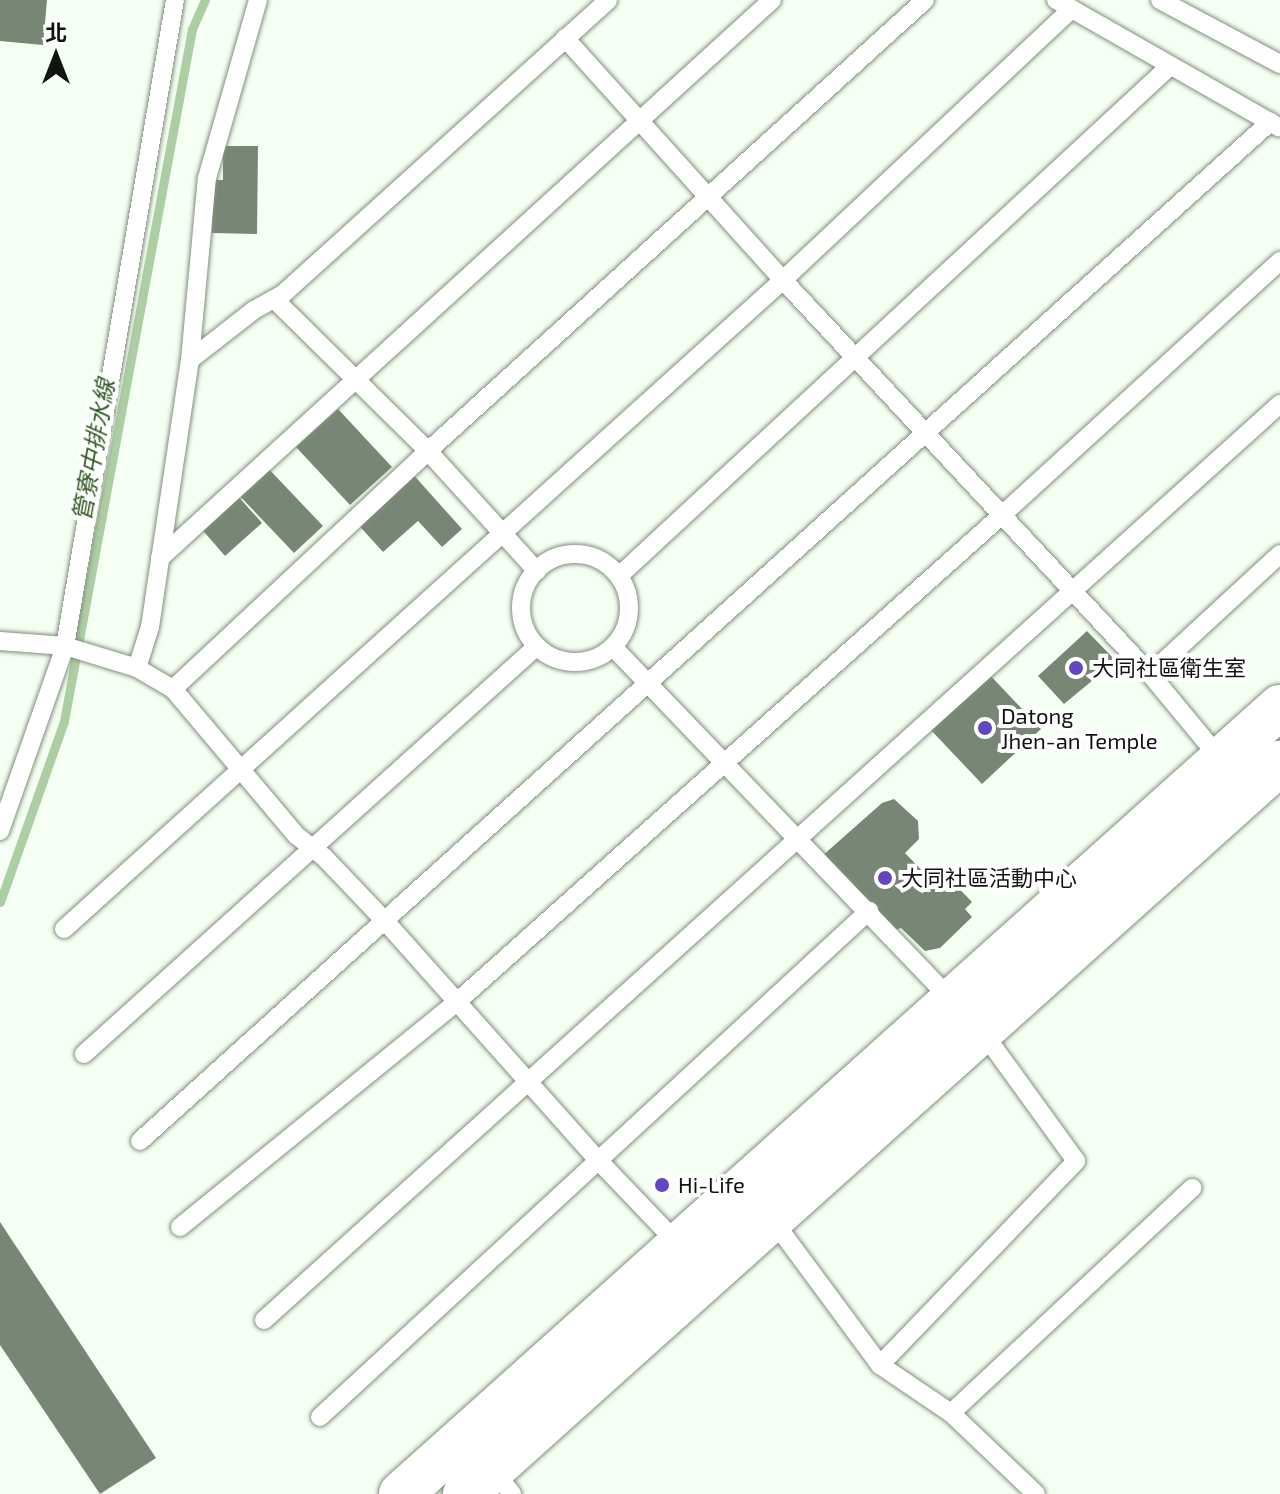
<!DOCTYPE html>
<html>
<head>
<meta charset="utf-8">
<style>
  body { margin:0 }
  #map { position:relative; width:1280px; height:1494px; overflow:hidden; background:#f5fff3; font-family:"Exo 2","Noto Sans TC",sans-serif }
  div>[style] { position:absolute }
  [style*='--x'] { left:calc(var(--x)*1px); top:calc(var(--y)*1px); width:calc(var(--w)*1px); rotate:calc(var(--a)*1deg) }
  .stream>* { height:9px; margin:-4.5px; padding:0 4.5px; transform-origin:4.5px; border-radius:4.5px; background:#accea3 }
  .building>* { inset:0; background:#788775 }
  .roads { filter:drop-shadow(0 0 2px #818f7d) drop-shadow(0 0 2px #818f7d) }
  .service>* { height:18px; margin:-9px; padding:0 9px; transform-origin:9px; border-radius:9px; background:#fff }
  .service>.ring { margin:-9px; padding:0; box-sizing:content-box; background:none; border:18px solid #fff; border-radius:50% }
  .secondary>* { height:44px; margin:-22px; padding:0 22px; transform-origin:22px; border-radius:22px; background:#fff }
  .dots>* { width:22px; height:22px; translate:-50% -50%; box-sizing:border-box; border:4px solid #fff; border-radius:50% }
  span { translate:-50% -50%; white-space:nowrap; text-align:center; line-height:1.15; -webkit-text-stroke:8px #fff; paint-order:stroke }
  .poi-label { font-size:22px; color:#0f150e }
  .left { translate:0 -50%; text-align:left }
  .water-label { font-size:24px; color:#2f5b23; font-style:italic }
  .north { position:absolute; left:16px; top:16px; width:80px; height:80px; -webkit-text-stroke:6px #fff; paint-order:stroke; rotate:0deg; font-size:22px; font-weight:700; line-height:32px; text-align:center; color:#0f150e }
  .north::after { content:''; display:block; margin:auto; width:28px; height:36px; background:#0f150e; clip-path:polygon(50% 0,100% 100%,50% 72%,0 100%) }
</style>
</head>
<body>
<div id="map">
  <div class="stream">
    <div style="--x:0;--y:902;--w:192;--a:-70.5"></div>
    <div style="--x:64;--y:721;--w:704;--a:-79.52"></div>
    <div style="--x:192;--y:29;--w:32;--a:-66"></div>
  </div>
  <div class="building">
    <div style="clip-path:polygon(0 0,47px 0,43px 45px,0 41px)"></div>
    <div style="clip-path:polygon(223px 146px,258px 146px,257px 234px,212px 233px,213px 180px,223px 180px)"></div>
    <div style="clip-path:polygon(338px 409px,392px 467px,350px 505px,296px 447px)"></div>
    <div style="clip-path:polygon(265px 465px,323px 526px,294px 553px,236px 492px)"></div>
    <div style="clip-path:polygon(410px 471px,462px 529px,442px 547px,418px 521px,383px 552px,354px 520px)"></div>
    <div style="clip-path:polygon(236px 494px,262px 523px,225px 556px,199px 526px)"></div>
    <div style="clip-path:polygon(1087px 631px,1116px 661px,1064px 704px,1038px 676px)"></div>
    <div style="clip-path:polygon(988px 673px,1041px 729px,982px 784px,929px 728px)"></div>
    <div style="clip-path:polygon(894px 799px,918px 821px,919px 839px,905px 853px,934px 883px,944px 873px,972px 902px,965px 909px,972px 917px,940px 948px,925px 951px,901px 928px,890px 932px,821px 857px,882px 803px)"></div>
    <div style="clip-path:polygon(0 1222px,156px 1458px,100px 1494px,0 1345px)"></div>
  </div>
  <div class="roads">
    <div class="service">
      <div style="--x:1056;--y:0;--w:257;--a:29.7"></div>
      <div style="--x:1160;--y:0;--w:136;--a:28.1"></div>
      <div style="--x:565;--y:38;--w:326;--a:48"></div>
      <div style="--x:783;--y:280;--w:538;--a:47.03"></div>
      <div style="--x:1150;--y:674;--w:113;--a:50.4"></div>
      <div style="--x:274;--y:299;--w:216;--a:44.6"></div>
      <div style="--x:428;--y:451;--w:162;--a:47.8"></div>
      <div style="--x:190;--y:360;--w:81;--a:-38"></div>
      <div style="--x:254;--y:310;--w:33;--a:-29"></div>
      <div style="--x:283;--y:294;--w:438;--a:-42.1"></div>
      <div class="ring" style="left:521px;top:554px;width:90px;height:90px"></div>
      <div style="--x:160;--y:558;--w:828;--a:-42.36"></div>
      <div style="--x:620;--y:575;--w:748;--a:-42.78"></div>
      <div style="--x:0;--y:641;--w:65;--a:4.4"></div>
      <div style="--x:65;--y:646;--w:75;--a:17"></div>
      <div style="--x:137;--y:668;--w:42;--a:30.3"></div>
      <div style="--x:173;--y:689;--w:192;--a:49.9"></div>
      <div style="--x:297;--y:836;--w:34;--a:38"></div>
      <div style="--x:324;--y:857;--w:88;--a:46.4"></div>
      <div style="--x:385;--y:921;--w:319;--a:48.3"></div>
      <div style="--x:597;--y:1159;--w:122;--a:46.3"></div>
      <div style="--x:614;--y:648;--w:489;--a:46.2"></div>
      <div style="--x:137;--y:668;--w:43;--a:-72.4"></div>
      <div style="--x:150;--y:627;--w:270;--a:-81.5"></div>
      <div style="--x:190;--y:360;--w:183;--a:-84.7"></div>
      <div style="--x:207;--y:178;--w:185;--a:-74"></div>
      <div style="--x:1150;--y:674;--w:177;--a:-42.7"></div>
      <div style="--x:173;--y:689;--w:349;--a:-43"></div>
      <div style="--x:428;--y:451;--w:671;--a:-42.22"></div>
      <div style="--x:0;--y:831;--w:196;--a:-70.6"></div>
      <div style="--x:65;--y:646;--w:655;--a:-80.34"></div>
      <div style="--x:64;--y:929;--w:969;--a:-42.07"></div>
      <div style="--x:783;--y:280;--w:396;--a:-43.2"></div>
      <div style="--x:84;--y:1054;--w:608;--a:-42"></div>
      <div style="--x:140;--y:1141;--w:1522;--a:-42.04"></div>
      <div style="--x:772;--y:1219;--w:182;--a:53.5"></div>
      <div style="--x:880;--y:1365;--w:86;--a:34.1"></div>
      <div style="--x:951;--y:1413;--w:117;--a:43.6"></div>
      <div style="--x:180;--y:1227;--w:358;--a:-39.1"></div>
      <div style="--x:458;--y:1001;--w:729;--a:-41.78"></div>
      <div style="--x:1002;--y:515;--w:377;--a:-42.4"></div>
      <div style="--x:264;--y:1320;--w:1368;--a:-42.04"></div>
      <div style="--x:880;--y:1365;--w:283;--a:-46.1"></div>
      <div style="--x:1076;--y:1161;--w:160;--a:-125.9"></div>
      <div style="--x:951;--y:1413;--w:330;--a:-43"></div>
      <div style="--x:320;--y:1417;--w:747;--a:-42.67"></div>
      <div style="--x:492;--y:1469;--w:32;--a:51"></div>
    </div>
    <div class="secondary">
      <div style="--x:401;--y:1494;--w:1180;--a:-41.84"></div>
      <div style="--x:465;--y:1494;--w:1095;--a:-41.89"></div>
    </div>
  </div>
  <div class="dots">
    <div style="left:1076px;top:668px;background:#6447c0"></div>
    <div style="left:985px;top:728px;background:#6447c0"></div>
    <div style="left:885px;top:878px;background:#6447c0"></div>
    <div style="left:662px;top:1185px;background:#6447c0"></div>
  </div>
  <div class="poi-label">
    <span class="left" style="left:1092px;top:668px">大同社區衛生室</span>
    <span class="left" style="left:1001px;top:728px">Datong<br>Jhen-an Temple</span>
    <span class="left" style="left:901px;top:878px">大同社區活動中心</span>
    <span class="left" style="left:678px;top:1185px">Hi-Life</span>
  </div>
  <div class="water-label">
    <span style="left:93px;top:450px;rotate:-80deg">管寮中排水線</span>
  </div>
  <div class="north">北</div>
</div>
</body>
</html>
